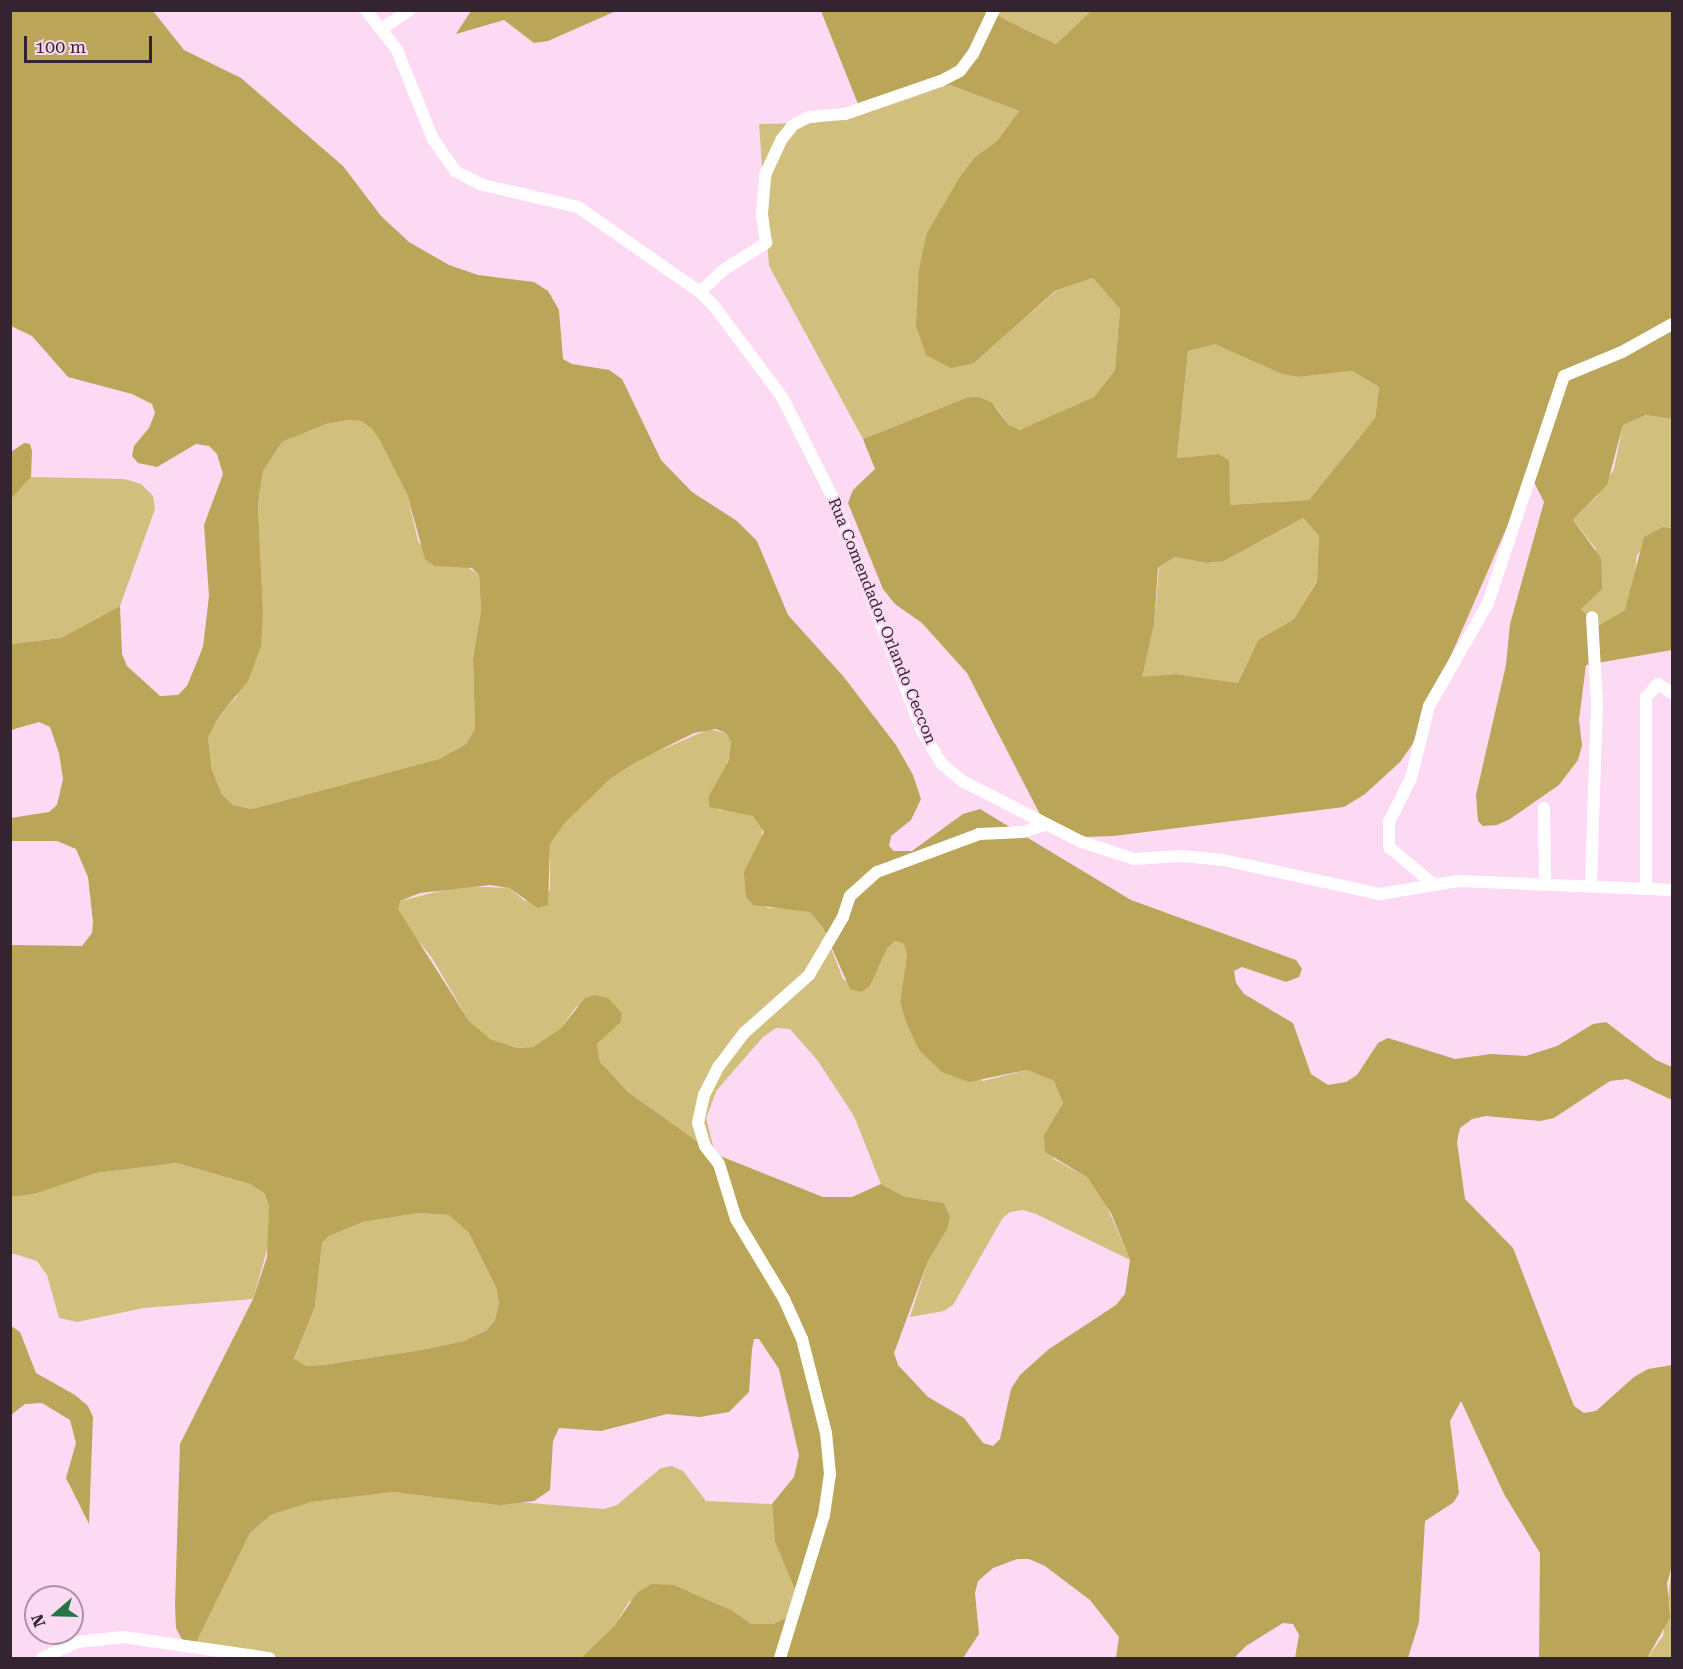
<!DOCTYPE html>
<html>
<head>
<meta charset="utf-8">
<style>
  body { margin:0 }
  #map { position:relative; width:1683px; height:1669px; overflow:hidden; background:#fddaf4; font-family:"Roboto Serif",serif }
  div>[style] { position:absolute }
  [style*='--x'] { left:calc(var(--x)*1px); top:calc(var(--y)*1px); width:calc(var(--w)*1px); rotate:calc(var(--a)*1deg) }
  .green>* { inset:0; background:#d1bf7e }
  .forest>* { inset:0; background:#baa558 }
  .minor>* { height:12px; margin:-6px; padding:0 6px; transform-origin:6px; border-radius:6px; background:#fff }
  span { translate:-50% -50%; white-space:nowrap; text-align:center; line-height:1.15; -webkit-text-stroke:4.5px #fddaf4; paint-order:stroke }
  .street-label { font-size:16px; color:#342431 }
  .frame { position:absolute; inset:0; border:12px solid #342431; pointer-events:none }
  .north { position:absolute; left:24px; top:1585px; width:60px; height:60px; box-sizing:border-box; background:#fddaf4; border:2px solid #ad91a6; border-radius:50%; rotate:250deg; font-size:16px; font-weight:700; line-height:24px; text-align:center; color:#342431 }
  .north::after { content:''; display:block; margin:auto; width:21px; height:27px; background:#227547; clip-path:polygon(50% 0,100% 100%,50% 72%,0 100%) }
  .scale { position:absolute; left:24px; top:36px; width:128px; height:27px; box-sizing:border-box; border:3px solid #342431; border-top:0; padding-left:8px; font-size:18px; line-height:21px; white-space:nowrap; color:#342431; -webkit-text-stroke:4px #fddaf4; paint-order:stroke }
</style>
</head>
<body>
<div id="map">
  <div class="green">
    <div style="clip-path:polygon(975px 11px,1091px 11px,1056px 44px,1007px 20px)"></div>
    <div style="clip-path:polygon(950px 85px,1019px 111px,997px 141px,975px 157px,961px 175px,919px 269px,919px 291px,974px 363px,1056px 291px,1093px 278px,1120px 309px,1115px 370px,1094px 397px,1030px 427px,1020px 430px,1009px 425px,995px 406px,966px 398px,863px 439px,769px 266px,759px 124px,813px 123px,862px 114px)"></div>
    <div style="clip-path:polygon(1215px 343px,1282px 374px,1298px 377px,1352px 371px,1379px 387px,1375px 418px,1309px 500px,1230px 505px,1228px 460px,1218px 454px,1177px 458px,1188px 351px)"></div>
    <div style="clip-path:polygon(1646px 415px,1672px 419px,1672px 528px,1663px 527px,1637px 555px,1633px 589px,1625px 610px,1598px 627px,1581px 609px,1596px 549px,1573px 520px,1597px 496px,1614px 469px,1623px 425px)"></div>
    <div style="clip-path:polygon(349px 420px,361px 421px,372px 429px,380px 441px,407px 494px,418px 541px,435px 566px,466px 566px,479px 575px,481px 610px,473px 658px,475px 729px,466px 744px,439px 759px,252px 809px,233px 805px,222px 794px,212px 770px,208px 738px,218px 718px,237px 696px,263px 611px,258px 504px,263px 471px,282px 442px,326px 424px)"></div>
    <div style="clip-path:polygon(31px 477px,124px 479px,141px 484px,153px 496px,155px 509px,120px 606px,61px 638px,11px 644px,11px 499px)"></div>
    <div style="clip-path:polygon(1303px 518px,1319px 536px,1317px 580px,1294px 619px,1258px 640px,1238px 683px,1176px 674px,1141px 678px,1154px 624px,1159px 568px,1175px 557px,1207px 563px,1224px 561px)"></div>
    <div style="clip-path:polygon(709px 729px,726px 733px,731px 742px,719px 810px,740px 811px,753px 816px,762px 825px,762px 843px,744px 872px,767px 908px,799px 908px,810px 912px,823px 928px,843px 979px,862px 992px,870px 986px,887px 949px,895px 941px,904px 944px,907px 955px,900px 1001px,919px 1050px,983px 1081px,1027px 1070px,1054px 1081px,1063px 1103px,1044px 1135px,1054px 1159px,1088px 1178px,1103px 1197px,1130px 1260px,1036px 1214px,1023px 1210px,1010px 1212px,1002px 1219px,953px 1305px,944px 1311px,910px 1317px,928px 1261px,948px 1228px,950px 1216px,944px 1203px,903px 1196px,881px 1184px,854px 1116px,818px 1061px,790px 1029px,776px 1028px,763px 1037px,717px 1090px,706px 1118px,715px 1154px,628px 1092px,600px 1062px,597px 1044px,621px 1022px,622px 1013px,607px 998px,576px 1007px,561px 1028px,533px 1047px,518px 1048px,490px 1039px,469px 1021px,432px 958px,402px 920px,397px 909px,400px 901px,460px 886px,509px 888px,525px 901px,550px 890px,550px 844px,564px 824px,611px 778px,636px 761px)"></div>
    <div style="clip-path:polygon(177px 1163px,250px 1184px,263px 1192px,269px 1207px,271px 1236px,253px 1299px,144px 1308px,77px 1322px,59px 1318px,47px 1275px,37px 1261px,11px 1253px,11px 1197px,96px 1173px)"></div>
    <div style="clip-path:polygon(419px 1213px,449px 1215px,469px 1233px,496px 1287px,499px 1304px,495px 1320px,487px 1330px,464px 1341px,421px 1350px,323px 1365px,306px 1366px,294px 1360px,315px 1307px,322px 1243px,329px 1236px,363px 1222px)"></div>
    <div style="clip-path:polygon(672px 1466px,683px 1471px,706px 1501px,772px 1504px,775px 1542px,797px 1595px,790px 1616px,773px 1624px,751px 1624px,733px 1611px,674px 1585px,629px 1602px,614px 1626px,581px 1658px,229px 1658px,192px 1651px,250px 1533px,271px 1515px,312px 1502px,394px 1492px,604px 1509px,617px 1505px,661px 1468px)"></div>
    <div style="clip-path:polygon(1672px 1567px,1672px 1658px,1647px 1658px,1663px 1636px)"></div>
  </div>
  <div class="forest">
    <div style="clip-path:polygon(evenodd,11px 11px,153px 11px,184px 50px,241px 78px,343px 166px,381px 216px,409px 242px,449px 265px,478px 275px,534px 282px,548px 291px,559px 310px,563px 359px,572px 364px,609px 370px,622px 379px,661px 460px,692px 492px,737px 521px,757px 541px,788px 615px,843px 676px,896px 745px,913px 775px,921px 799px,911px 820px,891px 836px,889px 846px,894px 851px,912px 851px,963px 814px,980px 809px,1131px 900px,1296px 960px,1302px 969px,1299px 977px,1286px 982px,1242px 967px,1234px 971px,1236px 983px,1244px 994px,1293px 1023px,1311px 1074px,1328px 1085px,1346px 1082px,1357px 1075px,1378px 1043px,1388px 1038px,1455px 1059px,1491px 1054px,1526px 1056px,1557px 1046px,1593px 1024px,1606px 1022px,1656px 1060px,1672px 1067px,1672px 1100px,1627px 1079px,1610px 1081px,1554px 1118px,1540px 1121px,1486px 1116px,1472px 1119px,1460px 1128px,1457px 1142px,1465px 1199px,1513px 1248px,1574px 1406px,1584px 1413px,1596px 1411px,1634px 1377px,1648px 1369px,1672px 1365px,1672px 1567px,1667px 1583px,1670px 1618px,1647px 1658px,1539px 1658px,1540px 1553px,1504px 1494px,1461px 1401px,1450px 1421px,1459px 1493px,1454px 1502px,1425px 1521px,1419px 1622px,1408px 1658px,1295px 1658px,1299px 1635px,1293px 1624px,1283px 1623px,1246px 1646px,1234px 1658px,1116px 1658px,1119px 1637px,1090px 1600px,1045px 1566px,1029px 1559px,1017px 1559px,993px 1568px,978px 1581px,975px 1593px,979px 1634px,963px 1658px,581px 1658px,614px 1626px,638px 1592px,652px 1584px,674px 1585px,733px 1611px,751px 1624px,773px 1624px,790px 1616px,797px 1595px,775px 1542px,772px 1504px,794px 1477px,799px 1455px,779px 1369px,759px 1339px,754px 1339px,752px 1349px,749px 1392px,729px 1412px,700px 1417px,667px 1414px,601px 1431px,559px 1428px,553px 1441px,550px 1490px,534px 1501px,500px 1505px,394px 1492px,312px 1502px,271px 1515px,250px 1533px,192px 1651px,186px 1647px,176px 1628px,175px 1605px,180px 1444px,253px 1299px,267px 1257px,269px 1207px,264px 1193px,250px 1184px,177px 1163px,96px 1173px,37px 1193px,11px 1197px,11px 945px,82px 946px,92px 933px,93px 922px,88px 877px,76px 849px,57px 841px,11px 841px,11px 818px,49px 812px,57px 805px,63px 779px,59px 753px,50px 727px,39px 722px,11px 730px,11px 644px,61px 638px,120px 606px,122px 654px,127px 666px,160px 696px,178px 695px,187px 686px,203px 647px,209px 596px,204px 525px,223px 474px,217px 454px,209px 446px,196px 444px,157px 467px,138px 463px,132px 456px,134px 446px,149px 428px,155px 413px,152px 404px,132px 394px,68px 377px,32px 336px,11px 326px,11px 11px,349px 420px,361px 421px,372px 429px,380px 441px,407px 494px,425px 559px,435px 566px,472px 568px,479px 575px,481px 610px,473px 658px,475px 729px,466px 744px,439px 759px,252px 809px,233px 805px,222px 794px,212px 770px,208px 738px,218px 718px,248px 681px,261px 646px,263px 611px,258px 504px,263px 471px,282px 442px,326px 424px,349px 420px,11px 11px,716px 729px,726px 733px,731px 742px,728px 762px,709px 796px,709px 807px,753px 816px,764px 832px,744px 872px,746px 897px,753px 905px,810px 912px,823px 928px,850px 989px,862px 992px,870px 986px,887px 949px,895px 941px,904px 944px,907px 955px,900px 1001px,906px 1022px,919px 1050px,942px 1072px,969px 1082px,1027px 1070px,1054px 1081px,1063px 1103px,1044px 1135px,1045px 1152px,1088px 1178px,1111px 1213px,1130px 1260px,1125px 1294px,1116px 1305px,1049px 1349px,1020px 1375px,1011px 1389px,1000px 1439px,993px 1446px,983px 1443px,964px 1418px,928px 1397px,898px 1365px,894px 1353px,928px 1261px,948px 1228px,950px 1216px,944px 1203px,903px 1196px,881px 1184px,852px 1197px,823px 1197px,715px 1154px,628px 1092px,600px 1062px,597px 1044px,621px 1022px,622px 1013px,608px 998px,595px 995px,585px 998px,561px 1028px,533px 1047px,518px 1048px,490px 1039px,469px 1021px,398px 909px,400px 901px,420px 893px,490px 885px,509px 888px,538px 908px,548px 905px,550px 844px,564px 824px,611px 778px,636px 762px,694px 733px,716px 729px,11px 11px,419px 1213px,449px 1215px,469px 1233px,496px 1287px,499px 1304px,495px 1320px,487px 1330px,464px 1341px,421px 1350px,323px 1365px,306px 1366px,294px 1359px,315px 1307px,322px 1243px,329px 1236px,363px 1222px,419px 1213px)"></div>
    <div style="clip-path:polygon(471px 11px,471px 10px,616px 11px,548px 41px,534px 43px,504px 20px,456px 34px)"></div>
    <div style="clip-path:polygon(evenodd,821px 11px,975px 11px,994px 14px,1056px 44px,1091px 11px,1672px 11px,1672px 419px,1646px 415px,1623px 425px,1607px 485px,1573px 520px,1601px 558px,1602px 589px,1581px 609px,1598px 626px,1625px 610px,1644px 537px,1663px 527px,1672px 528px,1672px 650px,1586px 665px,1579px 720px,1582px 745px,1578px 760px,1559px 785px,1510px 819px,1497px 825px,1483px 826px,1478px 821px,1476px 795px,1506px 665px,1510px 624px,1544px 502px,1530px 474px,1412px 745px,1400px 762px,1365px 794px,1344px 807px,1114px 836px,1084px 837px,1046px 826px,967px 673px,922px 623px,895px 604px,883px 589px,848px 503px,853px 490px,875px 469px,863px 439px,966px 398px,978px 397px,991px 402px,1009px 425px,1020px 430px,1094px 397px,1115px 370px,1120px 309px,1093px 278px,1055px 291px,974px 363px,951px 368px,926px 355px,916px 326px,919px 269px,927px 233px,961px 175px,975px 157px,997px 141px,1019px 111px,950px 85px,862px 114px,821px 11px,1215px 344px,1282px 374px,1298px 377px,1352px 371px,1379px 387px,1375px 418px,1309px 500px,1230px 505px,1229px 460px,1218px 454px,1177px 458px,1188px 351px,1215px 344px,821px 11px,1303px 518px,1319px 536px,1317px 581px,1294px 619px,1258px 640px,1238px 683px,1176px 674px,1142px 677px,1154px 624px,1158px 568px,1175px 557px,1207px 563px,1224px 561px,1303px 518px)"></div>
    <div style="clip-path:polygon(24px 443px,30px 444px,32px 451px,31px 477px,11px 499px,11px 452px)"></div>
    <div style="clip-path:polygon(11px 1326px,20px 1332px,36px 1373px,75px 1395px,88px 1406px,93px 1417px,89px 1524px,66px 1478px,76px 1443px,70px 1420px,42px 1403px,25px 1404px,11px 1415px)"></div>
  </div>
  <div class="minor">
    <div style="--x:366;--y:10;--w:51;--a:52.2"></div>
    <div style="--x:397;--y:50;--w:96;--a:68"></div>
    <div style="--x:433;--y:139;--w:39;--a:55"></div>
    <div style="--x:455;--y:171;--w:31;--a:27"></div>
    <div style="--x:483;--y:185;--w:98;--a:13"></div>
    <div style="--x:578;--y:207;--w:149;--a:34.9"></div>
    <div style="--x:700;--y:292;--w:20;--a:45"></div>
    <div style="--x:714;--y:306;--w:114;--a:53.2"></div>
    <div style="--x:782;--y:397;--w:113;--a:63.2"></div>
    <div style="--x:833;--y:498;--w:249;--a:69.1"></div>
    <div style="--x:922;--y:731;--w:37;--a:59"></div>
    <div style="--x:941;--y:763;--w:30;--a:40"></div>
    <div style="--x:964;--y:782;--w:132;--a:27"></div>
    <div style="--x:1082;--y:842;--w:55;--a:18.1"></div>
    <div style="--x:1134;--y:859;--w:47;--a:-3.7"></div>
    <div style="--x:1181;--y:856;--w:42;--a:5.4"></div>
    <div style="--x:1223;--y:860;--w:161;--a:12.2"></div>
    <div style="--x:1380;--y:894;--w:79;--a:-9.5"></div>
    <div style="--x:1458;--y:881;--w:214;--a:2.4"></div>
    <div style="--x:383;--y:28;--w:32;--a:-34"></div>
    <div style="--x:700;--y:292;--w:34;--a:-43"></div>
    <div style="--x:725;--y:269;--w:49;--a:-32.4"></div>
    <div style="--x:766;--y:243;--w:30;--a:-98"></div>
    <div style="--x:762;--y:213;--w:38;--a:-85"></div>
    <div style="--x:765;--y:175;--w:38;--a:-65"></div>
    <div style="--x:781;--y:140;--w:19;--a:-51"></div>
    <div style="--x:793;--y:125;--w:18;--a:-27"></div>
    <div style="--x:809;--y:117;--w:36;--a:-5"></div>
    <div style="--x:845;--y:114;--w:102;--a:-19"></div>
    <div style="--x:941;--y:81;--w:21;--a:-28"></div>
    <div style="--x:960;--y:71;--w:21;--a:-53"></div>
    <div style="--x:973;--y:54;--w:49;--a:-64.5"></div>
    <div style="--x:1544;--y:808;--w:75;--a:89.2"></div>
    <div style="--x:1432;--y:883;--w:56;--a:-140.1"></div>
    <div style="--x:1389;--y:847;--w:25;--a:-90"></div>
    <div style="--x:1389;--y:822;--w:49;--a:-63.4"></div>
    <div style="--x:1411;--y:778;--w:74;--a:-76"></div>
    <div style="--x:1429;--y:706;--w:119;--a:-60.2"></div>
    <div style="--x:1488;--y:603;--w:239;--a:-71.5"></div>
    <div style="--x:1564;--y:376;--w:63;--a:-22.5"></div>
    <div style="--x:1622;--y:352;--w:57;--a:-29.2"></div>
    <div style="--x:1591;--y:884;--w:180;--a:-88.1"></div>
    <div style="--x:1597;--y:704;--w:87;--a:-93.3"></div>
    <div style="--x:1646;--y:888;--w:191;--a:-90"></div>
    <div style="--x:1646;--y:697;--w:18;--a:-47"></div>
    <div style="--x:1658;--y:684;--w:17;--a:33"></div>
    <div style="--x:42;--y:1658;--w:39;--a:-24"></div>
    <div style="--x:78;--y:1642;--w:45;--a:-6.3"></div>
    <div style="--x:123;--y:1637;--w:148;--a:8.2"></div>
    <div style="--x:780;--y:1658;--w:150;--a:-72.9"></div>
    <div style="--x:824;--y:1515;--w:41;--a:-81.7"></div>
    <div style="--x:830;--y:1474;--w:41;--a:-95.6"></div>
    <div style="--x:826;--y:1433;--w:97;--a:-104.3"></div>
    <div style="--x:802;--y:1339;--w:44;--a:-114.2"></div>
    <div style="--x:784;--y:1299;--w:93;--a:-121"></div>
    <div style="--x:736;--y:1219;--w:58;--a:-107.2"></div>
    <div style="--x:719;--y:1164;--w:23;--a:-128"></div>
    <div style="--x:705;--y:1146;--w:24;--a:-107"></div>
    <div style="--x:698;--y:1123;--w:29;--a:-78"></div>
    <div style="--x:704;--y:1095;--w:33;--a:-63"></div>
    <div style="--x:719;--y:1066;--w:41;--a:-52.9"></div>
    <div style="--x:744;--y:1033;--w:87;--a:-41.7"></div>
    <div style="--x:809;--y:975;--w:67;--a:-59.6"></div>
    <div style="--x:843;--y:917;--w:22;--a:-72"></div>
    <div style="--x:850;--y:896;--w:36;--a:-42"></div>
    <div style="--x:877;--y:872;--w:109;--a:-20.4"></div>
    <div style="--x:979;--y:834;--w:44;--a:-2.6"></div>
    <div style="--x:1023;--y:832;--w:25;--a:-18"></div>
  </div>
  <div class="street-label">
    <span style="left:882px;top:621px;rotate:68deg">Rua Comendador Orlando Ceccon</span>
  </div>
  <div class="frame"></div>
  <div class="north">N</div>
  <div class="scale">100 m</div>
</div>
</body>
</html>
